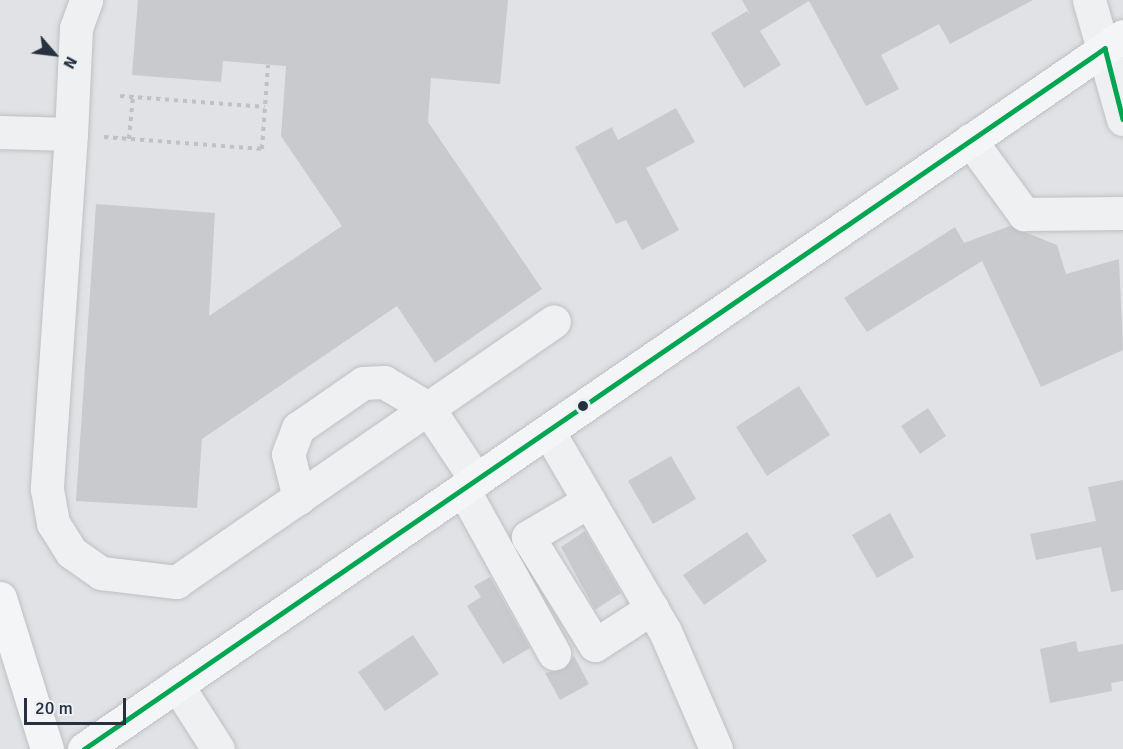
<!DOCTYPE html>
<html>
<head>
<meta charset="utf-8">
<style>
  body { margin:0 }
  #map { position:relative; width:1123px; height:749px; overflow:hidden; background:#e0e2e5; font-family:Signika,sans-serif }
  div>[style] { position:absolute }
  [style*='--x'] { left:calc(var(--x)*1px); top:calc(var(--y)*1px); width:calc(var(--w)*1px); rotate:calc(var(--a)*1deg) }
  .building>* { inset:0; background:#c8cacd }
  .path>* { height:4px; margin-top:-2px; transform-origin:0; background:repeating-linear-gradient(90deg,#bfc1c5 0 4.5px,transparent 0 9px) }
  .roads { filter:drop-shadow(0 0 2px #bec0c3) drop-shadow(0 0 2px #bec0c3) }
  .minor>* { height:33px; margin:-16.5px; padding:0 16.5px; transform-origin:16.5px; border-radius:16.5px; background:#eff0f2 }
  .major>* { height:33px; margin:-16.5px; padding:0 16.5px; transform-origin:16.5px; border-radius:16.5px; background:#f4f5f6 }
  .bus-1>* { height:4.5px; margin:-2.25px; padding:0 2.25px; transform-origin:2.25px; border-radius:2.25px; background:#00a651 }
  .dots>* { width:16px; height:16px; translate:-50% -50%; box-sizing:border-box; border:3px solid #ecf1f5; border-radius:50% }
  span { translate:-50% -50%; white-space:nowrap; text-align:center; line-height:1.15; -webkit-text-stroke:5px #ecf1f5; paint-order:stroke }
  .north { position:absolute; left:24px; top:24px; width:60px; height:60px; -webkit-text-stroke:4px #ecf1f5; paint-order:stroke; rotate:118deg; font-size:16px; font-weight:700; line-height:24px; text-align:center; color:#26303f }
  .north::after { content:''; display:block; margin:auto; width:21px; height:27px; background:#26303f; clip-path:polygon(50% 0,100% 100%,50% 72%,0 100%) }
  .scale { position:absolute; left:24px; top:698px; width:102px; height:27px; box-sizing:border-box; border:3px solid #26303f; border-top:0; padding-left:8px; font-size:18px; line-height:21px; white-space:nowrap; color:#26303f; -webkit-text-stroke:4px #ecf1f5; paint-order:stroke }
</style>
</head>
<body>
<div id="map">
  <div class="building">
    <div style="clip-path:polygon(138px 0,508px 0,500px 84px,431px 78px,428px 122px,542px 289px,435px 363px,397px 306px,202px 439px,197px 508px,76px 501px,96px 204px,215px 213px,209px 316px,342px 226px,281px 136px,286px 66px,223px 61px,221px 82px,132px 75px)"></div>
    <div style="clip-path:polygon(742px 0,1033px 0,950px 44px,939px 24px,881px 55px,899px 89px,866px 106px,809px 1px,760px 31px,781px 65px,744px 88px,711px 33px,747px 11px,750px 14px)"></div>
    <div style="clip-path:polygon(676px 108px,695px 142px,646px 168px,679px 230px,642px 250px,626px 220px,616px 224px,575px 147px,612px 127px,618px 140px)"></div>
    <div style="clip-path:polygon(1010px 226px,1057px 245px,1066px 274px,1119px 259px,1123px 350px,1041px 387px,982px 261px,867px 332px,844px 298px,955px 227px,964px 243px)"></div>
    <div style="clip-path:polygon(799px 386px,830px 435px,767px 476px,736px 427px)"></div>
    <div style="clip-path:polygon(928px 408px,946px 436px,920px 454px,901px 426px)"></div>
    <div style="clip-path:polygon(671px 456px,696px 499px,653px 524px,628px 481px)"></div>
    <div style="clip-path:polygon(1123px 480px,1123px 590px,1111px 592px,1101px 547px,1036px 560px,1030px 534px,1096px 521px,1088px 487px)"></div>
    <div style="clip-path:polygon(890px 513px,914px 557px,877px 578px,852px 535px)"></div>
    <div style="clip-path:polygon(585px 531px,621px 593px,595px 610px,561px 547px)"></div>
    <div style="clip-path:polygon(747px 532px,767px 561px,704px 605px,683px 575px)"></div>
    <div style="clip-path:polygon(490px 577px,530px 648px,503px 664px,467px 606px,481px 597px,474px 586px)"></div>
    <div style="clip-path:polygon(413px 635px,439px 674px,385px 711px,358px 672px)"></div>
    <div style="clip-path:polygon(1076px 641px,1078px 652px,1123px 644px,1123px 681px,1111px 683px,1112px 691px,1050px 703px,1040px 649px)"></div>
    <div style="clip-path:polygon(574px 656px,589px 684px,560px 700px,545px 673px,564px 669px)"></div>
  </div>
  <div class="path">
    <div style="--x:120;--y:96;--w:145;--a:4.3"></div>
    <div style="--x:104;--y:137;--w:158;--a:4.3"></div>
    <div style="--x:262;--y:149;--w:84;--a:-85.9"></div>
    <div style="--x:129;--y:139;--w:42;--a:-84.6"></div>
  </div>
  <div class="roads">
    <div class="minor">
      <div style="--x:1089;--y:0;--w:124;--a:74.1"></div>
      <div style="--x:0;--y:132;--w:71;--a:1.6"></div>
      <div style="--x:71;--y:134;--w:106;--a:-87.3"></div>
      <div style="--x:76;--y:28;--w:30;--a:-70"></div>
      <div style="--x:71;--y:134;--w:356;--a:93.9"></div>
      <div style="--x:47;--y:489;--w:35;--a:80"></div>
      <div style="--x:53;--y:523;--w:34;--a:58"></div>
      <div style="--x:71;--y:552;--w:37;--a:35"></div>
      <div style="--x:101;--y:573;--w:76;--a:6.8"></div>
      <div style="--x:176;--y:582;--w:459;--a:-34.6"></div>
      <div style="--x:970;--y:140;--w:92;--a:53.9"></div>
      <div style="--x:1024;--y:214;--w:99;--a:-0.6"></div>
      <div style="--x:548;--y:431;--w:232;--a:59.7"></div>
      <div style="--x:665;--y:631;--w:129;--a:66.6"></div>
      <div style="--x:463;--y:489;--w:188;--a:61"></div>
      <div style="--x:299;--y:498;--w:45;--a:-104"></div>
      <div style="--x:288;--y:454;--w:28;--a:-69"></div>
      <div style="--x:298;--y:428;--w:79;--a:-34.7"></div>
      <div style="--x:363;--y:383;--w:21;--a:-3"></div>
      <div style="--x:384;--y:382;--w:51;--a:30.6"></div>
      <div style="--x:428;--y:408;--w:87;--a:56.3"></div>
      <div style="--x:589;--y:501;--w:71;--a:149.5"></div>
      <div style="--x:528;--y:537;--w:127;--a:58.2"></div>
      <div style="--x:595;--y:645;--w:68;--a:-33"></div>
      <div style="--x:177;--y:685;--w:76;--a:57.4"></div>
    </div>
    <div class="major">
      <div style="--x:0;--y:598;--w:158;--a:72.7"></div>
      <div style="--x:84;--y:749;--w:1260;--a:-34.46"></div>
    </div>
  </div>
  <div class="bus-1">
    <div style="--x:84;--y:749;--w:1238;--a:-34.47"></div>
    <div style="--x:1105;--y:48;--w:73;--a:75.8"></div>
  </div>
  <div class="dots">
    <div style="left:583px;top:406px;background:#26303f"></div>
  </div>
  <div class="north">N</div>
  <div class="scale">20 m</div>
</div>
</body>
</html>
